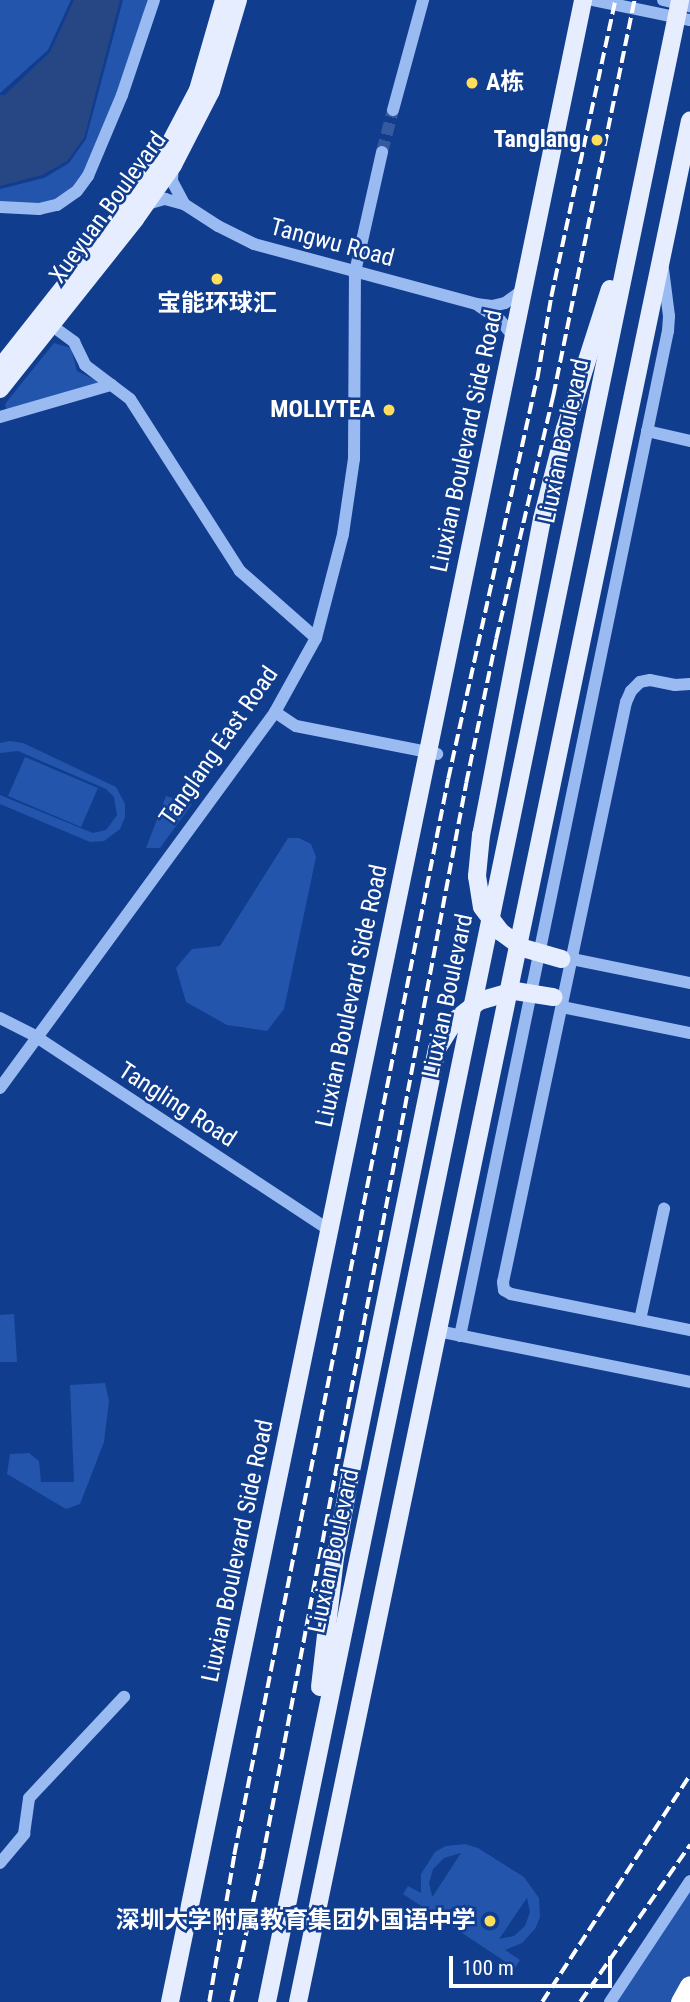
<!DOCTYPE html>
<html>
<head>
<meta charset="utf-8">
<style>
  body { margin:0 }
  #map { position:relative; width:690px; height:2002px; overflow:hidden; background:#113d8e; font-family:"Roboto Condensed","Noto Sans SC",sans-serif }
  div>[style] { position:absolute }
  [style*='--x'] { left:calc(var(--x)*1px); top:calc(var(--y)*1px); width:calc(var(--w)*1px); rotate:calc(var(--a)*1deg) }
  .green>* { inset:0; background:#2355ad }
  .water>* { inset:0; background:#264784 }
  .minor-tunnel>* { height:12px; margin-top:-6px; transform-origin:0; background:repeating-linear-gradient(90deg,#355a9f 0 12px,transparent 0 18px) }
  .minor>* { height:12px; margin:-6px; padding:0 6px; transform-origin:6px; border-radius:6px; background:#9abaf2 }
  .major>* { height:18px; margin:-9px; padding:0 9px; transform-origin:9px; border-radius:9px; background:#e5edff }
  .highway>* { height:21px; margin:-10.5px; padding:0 10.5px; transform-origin:10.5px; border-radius:10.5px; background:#fff }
  .rail>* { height:3.5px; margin-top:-1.75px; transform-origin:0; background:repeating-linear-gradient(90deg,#fff 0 12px,transparent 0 17px) }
  .major-bridge>* { height:18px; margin:-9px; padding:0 9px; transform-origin:9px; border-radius:9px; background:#e5edff }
  .dots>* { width:19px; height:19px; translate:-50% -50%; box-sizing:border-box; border:4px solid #113d8e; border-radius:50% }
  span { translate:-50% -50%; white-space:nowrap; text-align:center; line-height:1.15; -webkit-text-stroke:5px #113d8e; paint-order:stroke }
  .poi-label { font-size:24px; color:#fff; font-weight:700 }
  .left { translate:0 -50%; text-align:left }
  .right { translate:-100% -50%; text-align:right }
  .street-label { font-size:24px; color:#fff }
  .scale { position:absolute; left:449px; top:1956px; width:163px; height:32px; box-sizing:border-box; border:4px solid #fff; border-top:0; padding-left:9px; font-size:21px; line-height:24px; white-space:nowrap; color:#fff; -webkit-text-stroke:5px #113d8e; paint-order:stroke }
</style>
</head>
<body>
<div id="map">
  <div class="green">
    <div style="clip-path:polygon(0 0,71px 0,48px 50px,0 93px)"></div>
    <div style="clip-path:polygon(123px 0,147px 0,139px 35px,84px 175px,65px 196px,40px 205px,0 201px,0 189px,44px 178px,69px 163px,86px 139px)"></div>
    <div style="clip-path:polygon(54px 343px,71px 348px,77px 371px,99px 382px,7px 411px,5px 404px)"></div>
    <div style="clip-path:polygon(10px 741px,23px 743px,116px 787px,125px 804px,125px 817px,120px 829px,104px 841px,90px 842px,0 804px,0 795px,93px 833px,106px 830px,117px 815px,114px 797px,106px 789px,18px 751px,0 753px,0 743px)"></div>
    <div style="clip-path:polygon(25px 757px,98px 788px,81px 827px,8px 796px)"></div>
    <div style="clip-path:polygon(166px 796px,192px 804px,160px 848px,146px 848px)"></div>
    <div style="clip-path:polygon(288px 838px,299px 838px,311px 844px,316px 857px,284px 1009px,267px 1031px,227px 1025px,186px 1002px,176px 968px,192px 949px,220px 946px)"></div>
    <div style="clip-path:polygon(14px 1314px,17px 1362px,0 1362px,0 1315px)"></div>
    <div style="clip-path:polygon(105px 1383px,109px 1401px,104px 1442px,80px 1504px,66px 1509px,7px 1474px,10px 1454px,29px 1453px,39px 1461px,41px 1482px,74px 1482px,70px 1385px)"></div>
    <div style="clip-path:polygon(evenodd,465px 1844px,478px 1848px,524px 1877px,539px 1898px,540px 1917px,535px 1929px,522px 1943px,505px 1950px,520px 1960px,515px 1968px,403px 1894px,408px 1886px,421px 1893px,421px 1874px,435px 1852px,446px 1846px,465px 1844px,461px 1853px,433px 1896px,432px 1896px,429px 1883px,433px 1869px,444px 1858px,461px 1853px,465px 1844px,527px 1898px,530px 1912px,525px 1926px,514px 1936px,499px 1939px,527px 1898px)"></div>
    <div style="clip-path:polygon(690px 1887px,690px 2002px,616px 2002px)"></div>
  </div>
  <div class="water">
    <div style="clip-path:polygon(74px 0,120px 0,84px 138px,67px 161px,42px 175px,0 186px,0 95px,5px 95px,50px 52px)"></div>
  </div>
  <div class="minor-tunnel">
    <div style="--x:382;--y:152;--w:43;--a:-75.3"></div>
  </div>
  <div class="minor">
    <div style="--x:593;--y:0;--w:99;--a:11.7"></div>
    <div style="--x:663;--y:0;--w:28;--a:13"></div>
    <div style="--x:393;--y:110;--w:114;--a:-74.7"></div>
    <div style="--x:173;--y:165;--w:16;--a:94"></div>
    <div style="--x:172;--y:181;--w:26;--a:62"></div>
    <div style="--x:184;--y:204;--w:40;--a:32.9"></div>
    <div style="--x:218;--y:226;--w:40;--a:26.6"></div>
    <div style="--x:254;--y:244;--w:230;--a:15.1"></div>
    <div style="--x:476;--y:304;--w:16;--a:7"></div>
    <div style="--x:492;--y:306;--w:13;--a:-13"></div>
    <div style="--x:505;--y:303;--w:22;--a:-36"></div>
    <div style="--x:147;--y:204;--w:19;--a:-16"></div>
    <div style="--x:165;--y:199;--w:20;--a:15"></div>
    <div style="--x:0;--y:207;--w:39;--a:3"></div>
    <div style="--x:39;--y:209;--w:18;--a:-13"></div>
    <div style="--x:57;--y:205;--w:24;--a:-35"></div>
    <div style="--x:77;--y:191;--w:19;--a:-54"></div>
    <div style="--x:88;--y:176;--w:88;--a:-67.2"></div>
    <div style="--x:122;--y:95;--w:100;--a:-71.4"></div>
    <div style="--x:479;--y:306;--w:25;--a:34"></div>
    <div style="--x:500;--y:320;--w:22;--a:51"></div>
    <div style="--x:51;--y:325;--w:29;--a:36"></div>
    <div style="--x:74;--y:342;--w:25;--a:64"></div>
    <div style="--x:85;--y:365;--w:56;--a:37.1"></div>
    <div style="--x:130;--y:399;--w:204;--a:57.4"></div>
    <div style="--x:240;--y:571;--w:101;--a:41.4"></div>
    <div style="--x:0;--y:417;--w:116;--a:-16.1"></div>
    <div style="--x:647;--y:431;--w:44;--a:13.1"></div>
    <div style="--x:690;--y:684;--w:15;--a:176"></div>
    <div style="--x:675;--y:685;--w:25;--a:-169"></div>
    <div style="--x:650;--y:680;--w:10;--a:169"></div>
    <div style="--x:640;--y:682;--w:13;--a:135"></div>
    <div style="--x:631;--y:691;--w:12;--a:114"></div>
    <div style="--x:626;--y:702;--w:593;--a:101.97"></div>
    <div style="--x:503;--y:1282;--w:8;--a:83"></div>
    <div style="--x:504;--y:1290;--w:8;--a:30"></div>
    <div style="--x:511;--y:1294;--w:183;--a:11.4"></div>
    <div style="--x:275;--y:712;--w:25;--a:34"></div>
    <div style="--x:296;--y:726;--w:144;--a:11.2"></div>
    <div style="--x:572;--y:959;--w:120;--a:11.5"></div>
    <div style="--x:562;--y:1007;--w:131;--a:11.5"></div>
    <div style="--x:0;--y:1018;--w:39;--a:27"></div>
    <div style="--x:35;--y:1036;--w:352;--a:33.4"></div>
    <div style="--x:0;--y:1088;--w:466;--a:-53.8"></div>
    <div style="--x:275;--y:712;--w:85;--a:-61"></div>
    <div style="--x:316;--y:638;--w:107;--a:-75.4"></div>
    <div style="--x:343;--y:534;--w:76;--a:-81.7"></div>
    <div style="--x:354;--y:459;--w:187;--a:-89.7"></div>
    <div style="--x:355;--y:272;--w:123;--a:-77.3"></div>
    <div style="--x:640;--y:1320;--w:114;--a:-77.8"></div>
    <div style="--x:438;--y:1331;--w:257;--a:11.4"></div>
    <div style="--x:460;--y:1336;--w:1026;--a:-78.31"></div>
    <div style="--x:668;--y:331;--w:15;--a:-86"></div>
    <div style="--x:669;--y:316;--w:47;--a:-97.3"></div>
    <div style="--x:0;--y:1863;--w:38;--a:-50"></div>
    <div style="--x:24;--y:1834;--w:36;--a:-82"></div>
    <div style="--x:29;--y:1798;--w:139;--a:-46.8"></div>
    <div style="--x:610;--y:2002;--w:145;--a:-56.5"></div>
  </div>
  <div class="major">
    <div style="--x:0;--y:368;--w:200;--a:-51.7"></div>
    <div style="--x:124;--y:211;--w:73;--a:-55"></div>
    <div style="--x:166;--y:151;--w:69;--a:-62.3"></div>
    <div style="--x:198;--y:90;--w:94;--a:-73.9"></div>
    <div style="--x:0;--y:389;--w:217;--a:-51.5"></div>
    <div style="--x:135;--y:219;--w:66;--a:-54.9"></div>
    <div style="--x:173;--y:165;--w:83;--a:-62.8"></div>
    <div style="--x:211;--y:91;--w:95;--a:-73.5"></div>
    <div style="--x:542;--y:519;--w:93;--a:-75.7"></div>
    <div style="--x:565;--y:429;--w:147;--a:-72.2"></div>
    <div style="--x:320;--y:1687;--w:130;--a:-83.4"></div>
    <div style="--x:335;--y:1558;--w:83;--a:-79.6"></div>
    <div style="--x:170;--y:2002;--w:2044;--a:-78.34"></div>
    <div style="--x:267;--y:2002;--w:2044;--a:-78.34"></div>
    <div style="--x:298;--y:2002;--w:1922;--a:-78.23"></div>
  </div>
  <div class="highway">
    <div style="--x:681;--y:2002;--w:18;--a:-61"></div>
  </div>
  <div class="rail">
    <div style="--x:209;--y:2002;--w:149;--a:-80.3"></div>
    <div style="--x:234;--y:1855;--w:1097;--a:-78.75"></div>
    <div style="--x:448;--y:779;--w:410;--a:-77.5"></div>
    <div style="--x:537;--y:379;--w:83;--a:-80.3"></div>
    <div style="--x:551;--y:297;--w:304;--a:-77.8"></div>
    <div style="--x:231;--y:2002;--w:145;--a:-77.7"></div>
    <div style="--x:262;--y:1860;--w:1096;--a:-79.27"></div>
    <div style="--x:466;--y:783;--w:147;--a:-78.2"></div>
    <div style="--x:496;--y:639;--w:250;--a:-76.8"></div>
    <div style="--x:553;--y:396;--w:404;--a:-78.4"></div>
    <div style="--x:542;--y:2002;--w:271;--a:-56.9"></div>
    <div style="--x:580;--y:2002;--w:192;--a:-55"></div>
  </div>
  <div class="major-bridge">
    <div style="--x:542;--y:519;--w:322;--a:100.9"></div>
    <div style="--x:481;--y:835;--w:41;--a:95.6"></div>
    <div style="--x:477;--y:876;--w:31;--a:81"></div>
    <div style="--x:482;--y:907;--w:31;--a:53"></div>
    <div style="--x:501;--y:932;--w:27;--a:36"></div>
    <div style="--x:523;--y:948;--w:40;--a:16"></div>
    <div style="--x:350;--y:1476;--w:436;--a:-78.5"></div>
    <div style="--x:437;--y:1049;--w:34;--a:-58"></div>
    <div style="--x:455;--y:1020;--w:31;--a:-38"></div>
    <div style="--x:479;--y:1001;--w:37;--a:-16"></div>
    <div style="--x:515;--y:991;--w:39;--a:9"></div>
  </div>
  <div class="dots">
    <div style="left:472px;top:83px;background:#ffde5b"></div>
    <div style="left:597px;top:140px;background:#ffde5b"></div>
    <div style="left:217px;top:279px;background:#ffde5b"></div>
    <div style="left:389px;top:410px;background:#ffde5b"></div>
    <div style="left:490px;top:1921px;background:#ffde5b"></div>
  </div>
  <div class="poi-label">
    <span class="left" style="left:486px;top:83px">A栋</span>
    <span class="right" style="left:581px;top:140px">Tanglang</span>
    <span style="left:217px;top:304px">宝能环球汇</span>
    <span class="right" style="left:375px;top:410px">MOLLYTEA</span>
    <span class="right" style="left:476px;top:1921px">深圳大学附属教育集团外国语中学</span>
  </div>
  <div class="street-label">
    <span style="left:108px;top:208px;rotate:-54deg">Xueyuan Boulevard</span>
    <span style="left:332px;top:243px;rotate:15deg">Tangwu Road</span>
    <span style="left:467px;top:441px;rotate:-78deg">Liuxian Boulevard Side Road</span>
    <span style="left:564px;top:441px;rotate:-78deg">Liuxian Boulevard</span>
    <span style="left:219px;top:746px;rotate:-55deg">Tanglang East Road</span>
    <span style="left:352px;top:996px;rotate:-78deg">Liuxian Boulevard Side Road</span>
    <span style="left:448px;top:996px;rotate:-78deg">Liuxian Boulevard</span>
    <span style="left:177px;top:1105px;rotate:33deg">Tangling Road</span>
    <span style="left:238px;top:1551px;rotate:-78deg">Liuxian Boulevard Side Road</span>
    <span style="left:334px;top:1551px;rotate:-78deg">Liuxian Boulevard</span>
  </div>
  <div class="scale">100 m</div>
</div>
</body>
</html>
